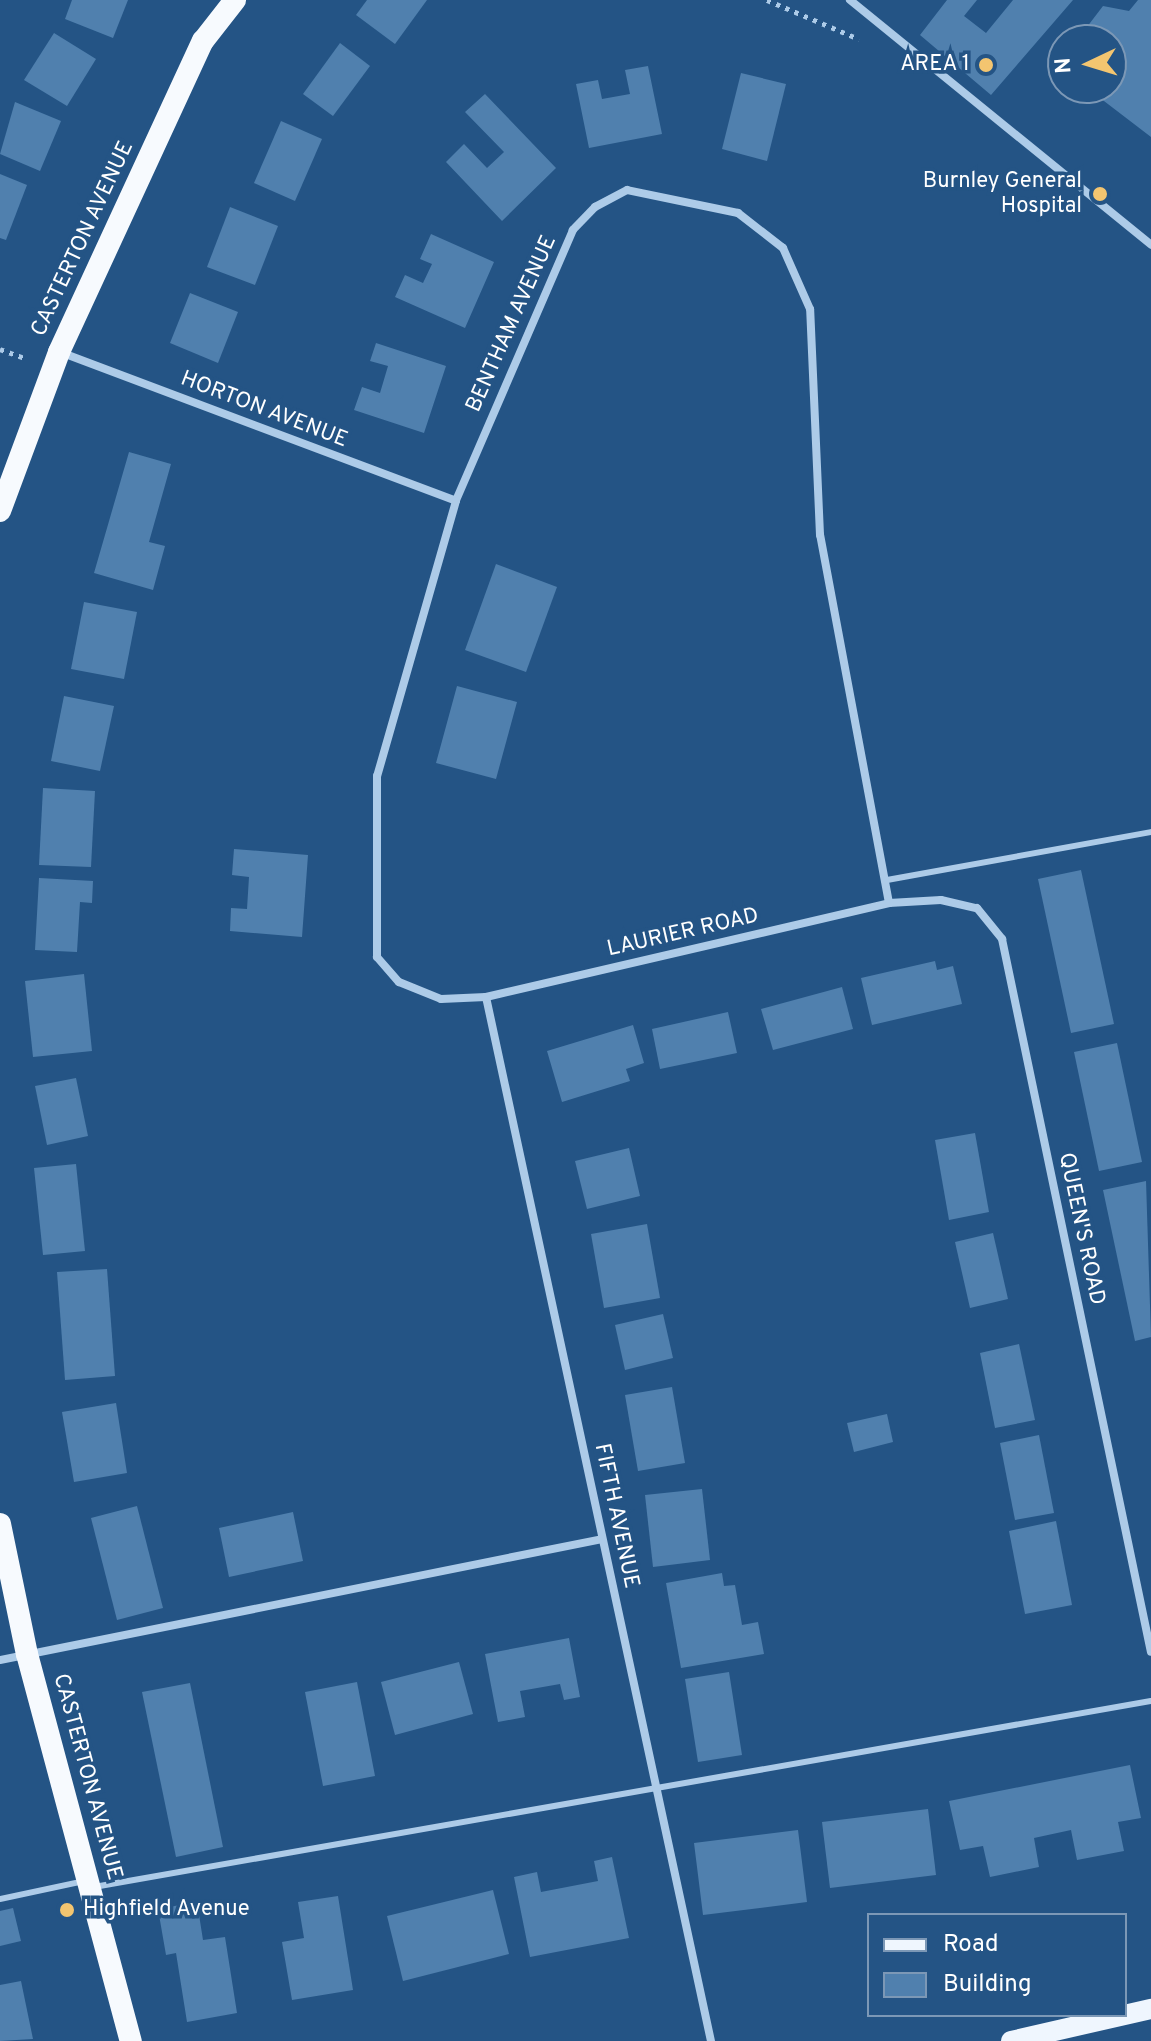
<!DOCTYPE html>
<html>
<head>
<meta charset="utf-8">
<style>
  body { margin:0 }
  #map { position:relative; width:1151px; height:2041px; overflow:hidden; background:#245485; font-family:Overpass,sans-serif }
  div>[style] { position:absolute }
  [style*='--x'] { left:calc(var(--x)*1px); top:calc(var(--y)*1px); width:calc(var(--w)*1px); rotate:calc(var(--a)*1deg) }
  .building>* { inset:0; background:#5080ae }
  .path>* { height:5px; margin-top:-2.5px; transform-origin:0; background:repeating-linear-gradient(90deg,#adcbe8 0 4px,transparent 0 10px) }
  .service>* { height:6px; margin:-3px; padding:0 3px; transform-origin:3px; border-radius:3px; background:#adcbe8 }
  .minor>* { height:8px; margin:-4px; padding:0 4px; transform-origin:4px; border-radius:4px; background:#adcbe8 }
  .primary>* { height:20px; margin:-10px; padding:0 10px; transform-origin:10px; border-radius:10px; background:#eff6fe }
  .trunk>* { height:22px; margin:-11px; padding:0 11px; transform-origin:11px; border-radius:11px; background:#f7fafe }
  .dots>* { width:22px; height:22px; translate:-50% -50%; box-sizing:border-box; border:4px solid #245485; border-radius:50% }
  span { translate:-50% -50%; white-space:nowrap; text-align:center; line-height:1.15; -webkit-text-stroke:7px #245485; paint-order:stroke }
  .poi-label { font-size:22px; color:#fff }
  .right { translate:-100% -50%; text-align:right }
  .left { translate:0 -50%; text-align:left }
  .street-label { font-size:22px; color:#fff }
  .legend { position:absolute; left:867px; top:1913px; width:260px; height:104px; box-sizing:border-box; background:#245485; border:2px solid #7c98b6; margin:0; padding:10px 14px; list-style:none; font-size:24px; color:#fff }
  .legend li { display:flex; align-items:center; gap:16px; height:40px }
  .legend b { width:40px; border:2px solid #7c98b6 }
  .north { position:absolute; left:1047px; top:24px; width:80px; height:80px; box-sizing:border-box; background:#245485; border:2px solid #7c98b6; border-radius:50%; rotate:266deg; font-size:22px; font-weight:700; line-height:32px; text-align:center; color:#fff }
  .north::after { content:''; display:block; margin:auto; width:28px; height:36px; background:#f3c570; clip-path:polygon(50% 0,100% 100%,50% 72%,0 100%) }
</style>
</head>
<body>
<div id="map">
  <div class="building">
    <div style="clip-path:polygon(72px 0,128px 0,113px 38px,65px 19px)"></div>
    <div style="clip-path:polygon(367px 0,427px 0,395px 44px,356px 15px)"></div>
    <div style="clip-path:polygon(947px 0,977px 0,964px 16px,986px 33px,1013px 0,1073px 0,991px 95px,920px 35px)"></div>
    <div style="clip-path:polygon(1138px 0,1151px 0,1151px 137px,1087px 88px,1111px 88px,1111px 40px,1077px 40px,1103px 6px,1129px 11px)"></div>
    <div style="clip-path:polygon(54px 33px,96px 59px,67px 106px,24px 80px)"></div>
    <div style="clip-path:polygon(340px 43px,370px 66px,333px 116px,303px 94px)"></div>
    <div style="clip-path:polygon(648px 66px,662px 134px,589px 148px,576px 84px,598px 80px,602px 99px,630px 94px,625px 70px)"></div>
    <div style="clip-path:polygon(741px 73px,786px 84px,767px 161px,722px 149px)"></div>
    <div style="clip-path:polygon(485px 94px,556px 168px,502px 221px,446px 162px,464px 144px,487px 168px,504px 152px,465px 112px)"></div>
    <div style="clip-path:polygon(15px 102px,61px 121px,40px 171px,0 154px)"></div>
    <div style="clip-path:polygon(281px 121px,322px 139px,295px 201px,254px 183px)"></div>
    <div style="clip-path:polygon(0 174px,27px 185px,6px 240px,0 238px)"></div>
    <div style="clip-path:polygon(230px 207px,278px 226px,255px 285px,207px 267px)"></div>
    <div style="clip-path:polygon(431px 234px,494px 262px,465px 328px,395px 297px,405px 275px,423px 283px,432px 264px,420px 259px)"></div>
    <div style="clip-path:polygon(190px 293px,238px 312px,218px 363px,170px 343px)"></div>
    <div style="clip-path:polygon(376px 343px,446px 366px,424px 433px,354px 410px,362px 387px,380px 393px,388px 366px,370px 361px)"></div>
    <div style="clip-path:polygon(129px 452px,171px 464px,149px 542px,165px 546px,153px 590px,94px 573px)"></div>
    <div style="clip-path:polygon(496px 564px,557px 587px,526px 672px,465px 650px)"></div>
    <div style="clip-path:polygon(84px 602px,137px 612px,124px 679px,71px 669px)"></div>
    <div style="clip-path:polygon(457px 686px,517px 702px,496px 779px,436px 763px)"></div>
    <div style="clip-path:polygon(64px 696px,114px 706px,100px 771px,51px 761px)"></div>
    <div style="clip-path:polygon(43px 788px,95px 791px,91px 867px,39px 865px)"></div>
    <div style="clip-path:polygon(234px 849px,308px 855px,302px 937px,230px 931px,231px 908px,247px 909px,249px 877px,232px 875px)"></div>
    <div style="clip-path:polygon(1081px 870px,1114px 1024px,1071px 1033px,1038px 879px)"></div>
    <div style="clip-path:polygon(39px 878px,93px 881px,92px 903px,80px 902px,77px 952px,35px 950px)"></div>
    <div style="clip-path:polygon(935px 961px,937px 970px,953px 966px,962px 1004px,872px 1025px,861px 978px)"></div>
    <div style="clip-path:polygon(84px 974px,92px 1051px,33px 1057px,25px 981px)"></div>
    <div style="clip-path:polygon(842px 987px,853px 1029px,773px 1050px,761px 1009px)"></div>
    <div style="clip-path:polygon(728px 1012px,737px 1053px,660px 1069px,652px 1029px)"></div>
    <div style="clip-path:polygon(633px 1025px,644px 1063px,626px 1069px,630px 1081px,562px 1102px,547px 1051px)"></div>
    <div style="clip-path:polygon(1117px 1043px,1142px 1162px,1099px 1171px,1074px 1052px)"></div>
    <div style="clip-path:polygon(76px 1078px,88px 1136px,47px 1145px,35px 1086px)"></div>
    <div style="clip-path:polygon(975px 1133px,989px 1212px,949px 1220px,935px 1140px)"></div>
    <div style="clip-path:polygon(629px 1148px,640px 1196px,587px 1209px,575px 1161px)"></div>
    <div style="clip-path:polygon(76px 1164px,85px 1251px,43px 1255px,34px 1168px)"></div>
    <div style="clip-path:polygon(1146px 1181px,1151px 1337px,1135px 1341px,1103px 1190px)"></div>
    <div style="clip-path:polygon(647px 1224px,660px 1298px,604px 1308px,591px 1234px)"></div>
    <div style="clip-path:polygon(993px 1233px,1008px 1299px,970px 1308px,955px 1242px)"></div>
    <div style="clip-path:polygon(107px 1269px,115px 1376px,65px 1380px,57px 1272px)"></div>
    <div style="clip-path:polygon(663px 1314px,673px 1358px,625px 1370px,615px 1325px)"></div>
    <div style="clip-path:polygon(1019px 1344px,1035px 1420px,995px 1428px,980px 1353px)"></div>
    <div style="clip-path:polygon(672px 1387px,685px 1463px,638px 1471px,625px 1395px)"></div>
    <div style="clip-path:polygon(116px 1403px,127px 1473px,74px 1482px,62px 1412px)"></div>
    <div style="clip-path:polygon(887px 1414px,893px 1442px,854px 1452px,847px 1423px)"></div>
    <div style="clip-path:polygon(1039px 1435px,1054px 1513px,1015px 1520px,1000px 1443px)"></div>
    <div style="clip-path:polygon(702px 1489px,710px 1560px,653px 1567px,645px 1495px)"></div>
    <div style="clip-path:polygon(137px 1506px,163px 1608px,117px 1620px,91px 1518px)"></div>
    <div style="clip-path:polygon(293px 1512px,303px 1561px,229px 1577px,219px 1528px)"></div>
    <div style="clip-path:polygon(1056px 1521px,1072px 1605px,1025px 1614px,1009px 1531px)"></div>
    <div style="clip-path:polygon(722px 1573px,724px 1586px,735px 1585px,742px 1625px,758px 1622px,764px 1654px,681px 1668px,666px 1583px)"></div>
    <div style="clip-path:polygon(569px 1638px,580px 1697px,564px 1700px,560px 1684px,520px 1691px,525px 1717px,498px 1722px,485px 1654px)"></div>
    <div style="clip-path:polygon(459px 1662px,473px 1714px,395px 1735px,381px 1682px)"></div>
    <div style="clip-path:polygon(729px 1672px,742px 1755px,698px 1762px,685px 1679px)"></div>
    <div style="clip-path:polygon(357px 1682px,375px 1776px,323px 1786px,305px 1692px)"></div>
    <div style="clip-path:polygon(190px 1683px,223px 1847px,176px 1857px,142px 1692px)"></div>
    <div style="clip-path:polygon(1130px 1765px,1141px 1818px,1118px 1822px,1124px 1851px,1077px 1860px,1071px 1830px,1034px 1838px,1039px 1867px,990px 1877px,983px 1846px,960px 1850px,949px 1801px)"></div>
    <div style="clip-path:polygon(928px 1809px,936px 1875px,830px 1888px,822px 1822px)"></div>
    <div style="clip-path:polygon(798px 1830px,807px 1902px,703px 1915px,694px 1843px)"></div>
    <div style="clip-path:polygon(612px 1857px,629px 1938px,530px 1957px,514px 1877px,537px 1872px,541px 1892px,598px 1881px,594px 1861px)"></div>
    <div style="clip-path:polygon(493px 1890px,509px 1954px,403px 1981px,387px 1916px)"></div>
    <div style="clip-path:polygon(338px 1896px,353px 1990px,292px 2000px,282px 1942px,304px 1938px,298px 1902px)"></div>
    <div style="clip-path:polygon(197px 1902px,203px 1940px,225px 1937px,237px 2013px,187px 2022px,176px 1953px,166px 1955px,158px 1909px)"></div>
    <div style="clip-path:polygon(13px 1908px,21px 1941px,0 1946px,0 1911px)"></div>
    <div style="clip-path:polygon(21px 1981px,33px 2039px,0 2041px,0 1985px)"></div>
  </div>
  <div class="path">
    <div style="--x:767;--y:0;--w:100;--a:23"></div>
    <div style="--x:0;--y:349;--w:27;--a:20"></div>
  </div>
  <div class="service">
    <div style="--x:887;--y:880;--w:268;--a:-10.3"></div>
    <div style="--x:94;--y:1887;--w:1073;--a:-9.98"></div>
    <div style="--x:0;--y:1899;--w:87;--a:-12"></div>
  </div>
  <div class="minor">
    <div style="--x:850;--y:0;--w:388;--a:39.1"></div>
    <div style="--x:60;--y:352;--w:423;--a:20.6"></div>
    <div style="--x:889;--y:903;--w:374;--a:-100.6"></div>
    <div style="--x:820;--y:535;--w:226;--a:-92.5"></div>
    <div style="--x:810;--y:309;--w:67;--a:-113.9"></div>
    <div style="--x:783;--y:248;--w:57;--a:-142.1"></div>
    <div style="--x:738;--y:213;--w:113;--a:-168.3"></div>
    <div style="--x:627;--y:190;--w:36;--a:152"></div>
    <div style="--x:595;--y:207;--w:32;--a:134"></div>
    <div style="--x:573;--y:230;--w:295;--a:113.4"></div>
    <div style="--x:456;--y:501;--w:286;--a:106"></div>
    <div style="--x:377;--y:776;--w:181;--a:90"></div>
    <div style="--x:377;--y:957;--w:33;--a:49"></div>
    <div style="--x:399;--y:982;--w:45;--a:22"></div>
    <div style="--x:441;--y:999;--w:45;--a:-2.5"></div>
    <div style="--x:486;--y:997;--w:414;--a:-13.1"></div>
    <div style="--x:889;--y:903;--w:52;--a:-3.3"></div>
    <div style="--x:941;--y:900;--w:37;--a:13"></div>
    <div style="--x:977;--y:908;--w:40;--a:51"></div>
    <div style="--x:1002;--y:939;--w:728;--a:78.2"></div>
    <div style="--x:486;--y:997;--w:1068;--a:77.84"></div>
    <div style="--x:0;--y:1660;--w:614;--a:-11.36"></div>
  </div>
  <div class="primary">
    <div style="--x:1011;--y:2041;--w:144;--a:-12.9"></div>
  </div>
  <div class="trunk">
    <div style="--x:0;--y:511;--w:170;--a:-69.6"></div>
    <div style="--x:59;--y:352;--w:343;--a:-65.2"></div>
    <div style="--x:203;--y:41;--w:52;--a:-52"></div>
    <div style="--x:0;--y:1524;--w:133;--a:78.3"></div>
    <div style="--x:27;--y:1654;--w:401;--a:75"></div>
  </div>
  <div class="dots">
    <div style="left:986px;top:65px;background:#f3c570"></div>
    <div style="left:1100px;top:194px;background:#f3c570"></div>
    <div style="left:67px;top:1910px;background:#f3c570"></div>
  </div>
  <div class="poi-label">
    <span class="right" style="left:970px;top:65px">AREA 1</span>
    <span class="right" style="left:1082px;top:194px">Burnley General<br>Hospital</span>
    <span class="left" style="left:83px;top:1910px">Highfield Avenue</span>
  </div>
  <div class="street-label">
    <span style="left:83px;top:239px;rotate:-65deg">CASTERTON AVENUE</span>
    <span style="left:512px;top:324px;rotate:-66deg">BENTHAM AVENUE</span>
    <span style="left:264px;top:410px;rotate:21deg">HORTON AVENUE</span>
    <span style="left:683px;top:933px;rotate:-13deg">LAURIER ROAD</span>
    <span style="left:1081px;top:1229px;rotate:78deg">QUEEN'S ROAD</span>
    <span style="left:616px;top:1516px;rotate:78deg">FIFTH AVENUE</span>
    <span style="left:87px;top:1777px;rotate:75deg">CASTERTON AVENUE</span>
  </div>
  <ul class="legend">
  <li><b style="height:10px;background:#eff6fe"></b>Road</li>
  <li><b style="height:22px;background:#5080ae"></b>Building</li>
  </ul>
  <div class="north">N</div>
</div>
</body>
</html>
